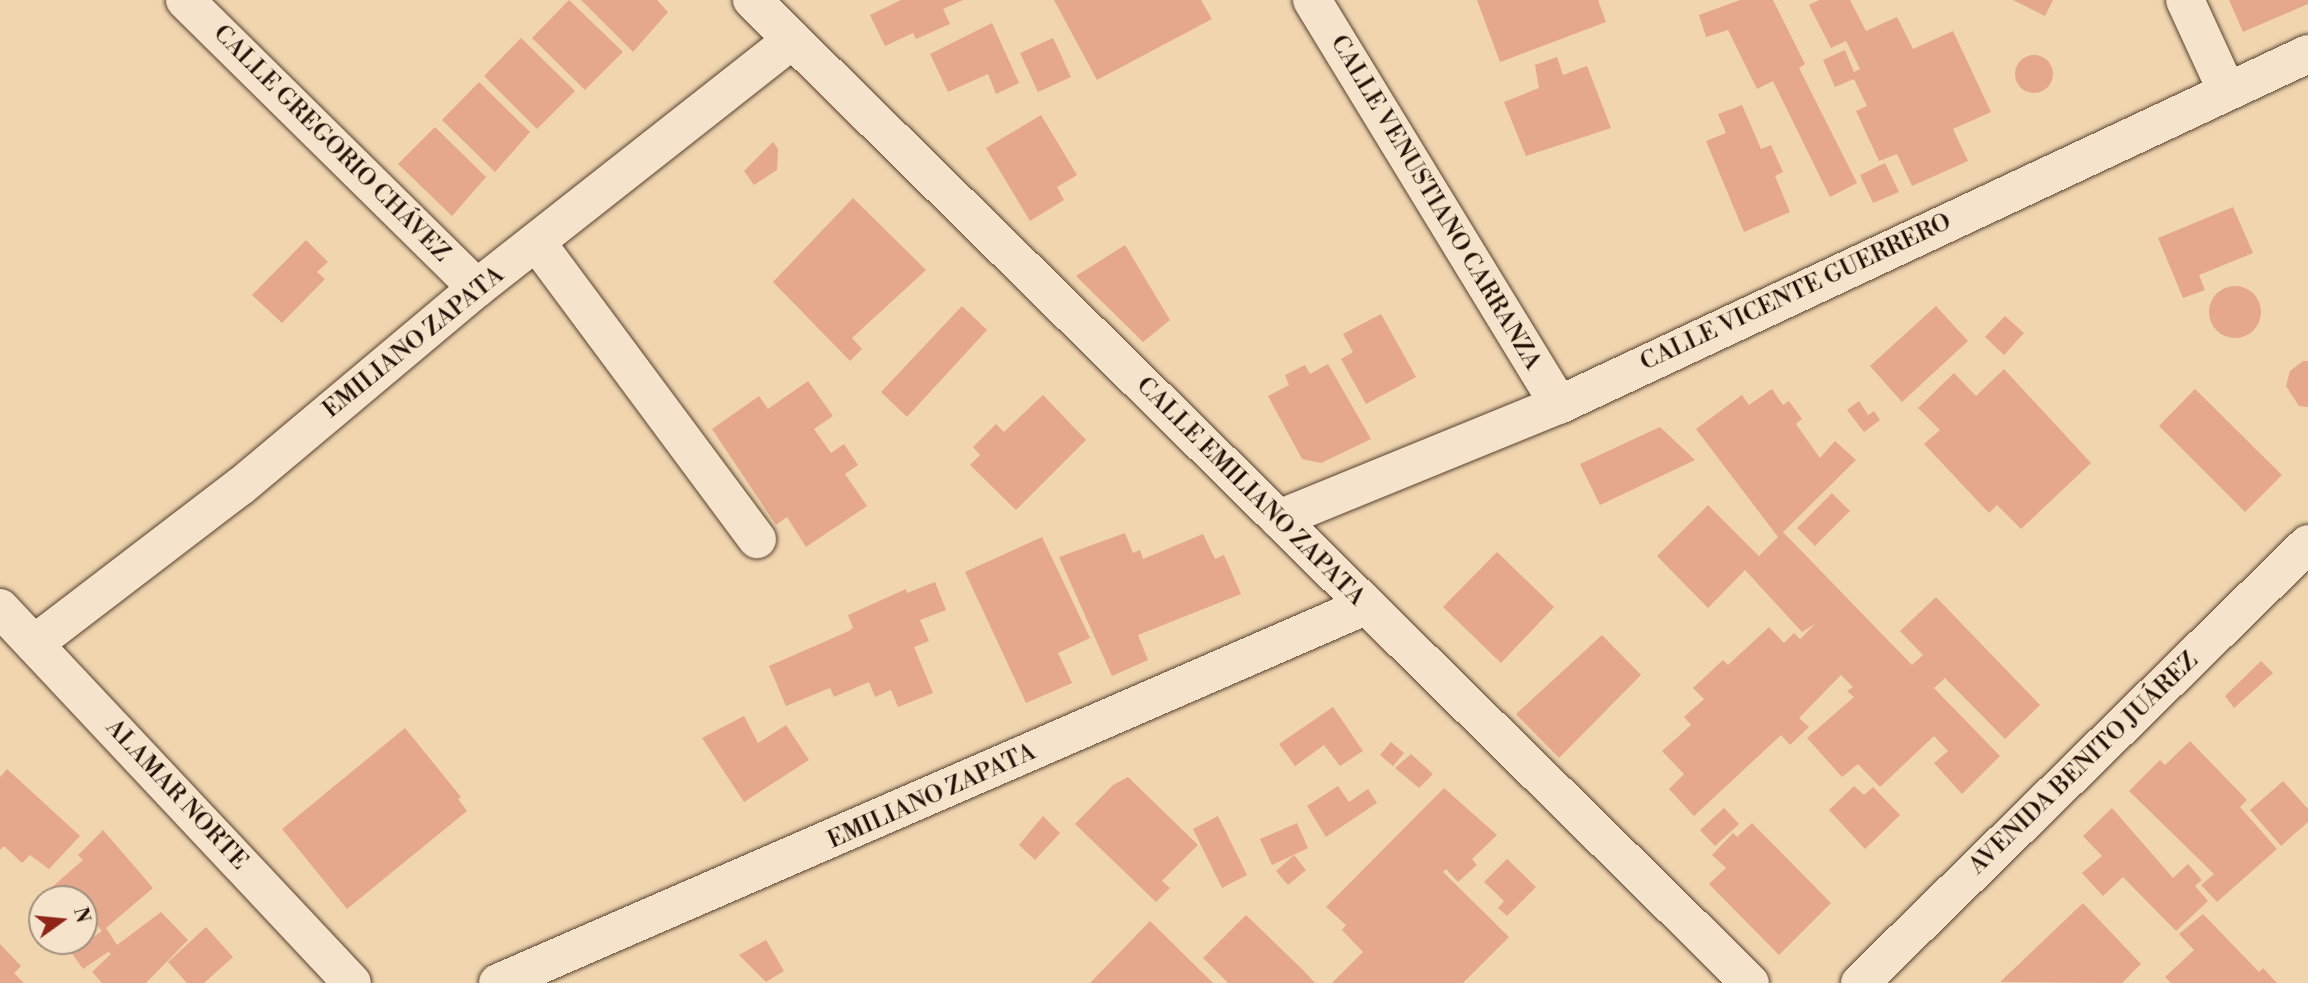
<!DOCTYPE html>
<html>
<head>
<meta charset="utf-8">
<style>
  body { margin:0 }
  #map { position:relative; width:2308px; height:983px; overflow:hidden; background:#f0d5af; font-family:"Libre Bodoni",serif }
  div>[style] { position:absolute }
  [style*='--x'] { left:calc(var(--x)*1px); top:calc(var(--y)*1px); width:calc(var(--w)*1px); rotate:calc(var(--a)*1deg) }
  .building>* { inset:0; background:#e5a88c }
  .round { border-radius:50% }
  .roads { filter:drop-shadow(0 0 2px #584230) drop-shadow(0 0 2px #584230) }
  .minor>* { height:38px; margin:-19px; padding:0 19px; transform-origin:19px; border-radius:19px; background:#f5e4cb }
  .tertiary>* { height:38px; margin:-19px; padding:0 19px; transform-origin:19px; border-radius:19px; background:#f5e4cb }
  span { translate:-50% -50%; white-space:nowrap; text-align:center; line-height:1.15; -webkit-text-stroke:5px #f5e4cb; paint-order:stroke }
  .street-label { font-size:24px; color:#251106 }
  .north { position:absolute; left:28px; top:885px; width:70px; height:70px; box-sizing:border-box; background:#f5e4cb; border:2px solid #a2907c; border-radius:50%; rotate:75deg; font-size:19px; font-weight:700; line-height:28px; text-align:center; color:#251106 }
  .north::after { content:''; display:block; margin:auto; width:24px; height:32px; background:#8f2418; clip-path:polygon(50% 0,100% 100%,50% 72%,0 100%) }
</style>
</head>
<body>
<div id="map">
  <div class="building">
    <div style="clip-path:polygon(569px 0,623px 52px,585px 90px,532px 38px)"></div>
    <div style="clip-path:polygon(581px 0,657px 0,668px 12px,633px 52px)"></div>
    <div style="clip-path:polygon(901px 0,963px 0,943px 9px,950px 24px,916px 39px,913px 33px,885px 46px,870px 15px)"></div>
    <div style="clip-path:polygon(1054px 0,1201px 0,1212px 19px,1097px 80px)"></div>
    <div style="clip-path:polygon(1477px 0,1598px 0,1606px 22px,1500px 62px)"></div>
    <div style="clip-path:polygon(1740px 0,1773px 0,1805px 64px,1799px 68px,1857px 183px,1830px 197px,1773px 81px,1757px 89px,1728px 30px,1706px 37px,1699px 15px)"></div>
    <div style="clip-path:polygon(1819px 0,1850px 0,1866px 31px,1897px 17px,1913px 49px,1953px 31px,1991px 112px,1953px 129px,1968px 161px,1912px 186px,1897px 154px,1879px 161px,1856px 111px,1867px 106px,1854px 79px,1835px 87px,1823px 60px,1845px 50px,1854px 72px,1860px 69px,1846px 41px,1831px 48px,1809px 5px)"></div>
    <div style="clip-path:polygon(2013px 0,2053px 0,2045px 16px)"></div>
    <div style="clip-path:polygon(2229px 0,2308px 0,2308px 4px,2243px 32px)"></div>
    <div style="clip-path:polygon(992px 23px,1019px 83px,996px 94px,988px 74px,948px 92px,930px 54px)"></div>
    <div style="clip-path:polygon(521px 38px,575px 91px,537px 129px,484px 76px)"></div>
    <div style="clip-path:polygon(1053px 38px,1071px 77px,1038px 92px,1020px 53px)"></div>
    <div class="round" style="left:2015px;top:55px;width:38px;height:38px"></div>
    <div style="clip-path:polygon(1557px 57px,1563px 75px,1587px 66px,1611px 128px,1526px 156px,1504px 102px,1539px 88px,1535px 65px)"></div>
    <div style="clip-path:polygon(479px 82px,530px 132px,495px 172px,442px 120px)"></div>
    <div style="clip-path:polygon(1742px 105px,1761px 149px,1771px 145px,1783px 172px,1775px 176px,1790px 212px,1744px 232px,1706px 141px,1726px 133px,1718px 114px)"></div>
    <div style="clip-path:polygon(1041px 115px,1077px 175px,1057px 187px,1064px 200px,1030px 221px,986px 148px)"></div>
    <div style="clip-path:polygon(435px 127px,486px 177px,452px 216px,398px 164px)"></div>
    <div style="clip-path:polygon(773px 142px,778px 149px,777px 170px,754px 185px,744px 171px)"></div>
    <div style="clip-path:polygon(1885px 163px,1899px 192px,1873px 203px,1860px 175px)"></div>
    <div style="clip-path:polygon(853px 198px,926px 270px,852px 338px,862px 349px,850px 361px,773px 282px)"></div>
    <div style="clip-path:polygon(2233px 207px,2253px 253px,2199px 275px,2205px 290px,2183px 298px,2158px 238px)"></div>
    <div style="clip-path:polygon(306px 240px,328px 262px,317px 272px,325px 279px,282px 323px,252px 295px)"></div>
    <div style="clip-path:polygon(1125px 245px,1170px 320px,1143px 342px,1076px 276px)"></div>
    <div class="round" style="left:2209px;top:286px;width:52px;height:52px"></div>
    <div style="clip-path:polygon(962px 306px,987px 330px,907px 417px,881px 392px)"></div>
    <div style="clip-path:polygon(1936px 306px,1968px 341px,1902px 402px,1870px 366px)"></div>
    <div style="clip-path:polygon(1381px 314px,1416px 377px,1366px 404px,1341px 359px,1353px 352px,1343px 334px)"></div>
    <div style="clip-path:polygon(2005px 316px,2024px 333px,2004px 355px,1985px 337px)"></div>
    <div style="clip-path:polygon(2303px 361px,2308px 361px,2308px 407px,2299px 406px,2286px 386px,2290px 371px)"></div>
    <div style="clip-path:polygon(1328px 364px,1371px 439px,1321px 463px,1302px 459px,1268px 396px,1289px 385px,1285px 375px,1305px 365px,1310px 374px)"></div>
    <div style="clip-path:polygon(2004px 369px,2091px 463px,2021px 529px,1997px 505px,1989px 513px,1924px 444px,1940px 430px,1918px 408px,1954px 373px,1976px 396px)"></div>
    <div style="clip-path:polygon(808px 381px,833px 416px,814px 429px,831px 453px,844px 444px,858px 465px,845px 474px,867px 506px,806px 547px,787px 517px,776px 525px,712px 429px,759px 396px,768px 409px)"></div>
    <div style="clip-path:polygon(1772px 389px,1783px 405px,1789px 401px,1802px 419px,1796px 424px,1820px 458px,1835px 441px,1856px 460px,1783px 532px,1912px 665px,1923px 655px,1900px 631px,1936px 597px,2040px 705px,2005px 739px,1945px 678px,1934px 688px,2000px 756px,1962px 794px,1934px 763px,1948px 751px,1934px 736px,1880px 787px,1858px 764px,1842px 777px,1807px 738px,1854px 697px,1847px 691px,1853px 687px,1841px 675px,1799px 718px,1809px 727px,1790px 745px,1781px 735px,1694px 816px,1669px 789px,1684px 774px,1662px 751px,1691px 725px,1684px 717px,1704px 699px,1693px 688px,1723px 660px,1728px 665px,1769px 627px,1784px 643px,1794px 633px,1800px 639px,1815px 624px,1802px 632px,1745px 570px,1708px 608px,1657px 556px,1708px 505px,1759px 556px,1778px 537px,1696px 429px,1742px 395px,1749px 405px)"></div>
    <div style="clip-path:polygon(2195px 389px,2282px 475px,2245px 512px,2159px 426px)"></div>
    <div style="clip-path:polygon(1043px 395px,1086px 440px,1016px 510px,970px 465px,980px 455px,973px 447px,996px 424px,1004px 432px)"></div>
    <div style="clip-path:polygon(1859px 401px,1868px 415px,1874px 411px,1880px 420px,1864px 432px,1847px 410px)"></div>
    <div style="clip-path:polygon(1660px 427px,1695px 460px,1600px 505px,1580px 464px)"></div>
    <div style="clip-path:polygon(1832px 493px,1850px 511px,1815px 546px,1797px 528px)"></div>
    <div style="clip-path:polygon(1125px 533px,1133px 553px,1140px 550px,1143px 559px,1203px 534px,1215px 559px,1224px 555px,1241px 594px,1138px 635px,1148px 660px,1112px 676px,1059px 557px)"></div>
    <div style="clip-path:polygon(1042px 537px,1090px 638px,1058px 653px,1072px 683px,1026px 703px,965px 572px)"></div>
    <div style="clip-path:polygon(1497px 552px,1554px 607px,1501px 663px,1443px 607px)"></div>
    <div style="clip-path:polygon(935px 582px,946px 610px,920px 620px,929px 641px,914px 647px,933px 693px,898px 707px,891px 690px,875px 697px,869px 682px,834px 697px,830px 688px,786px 706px,769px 666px,849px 631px,853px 628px,848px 615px,906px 589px,907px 593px)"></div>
    <div style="clip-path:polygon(1602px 635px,1641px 675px,1559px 758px,1516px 714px)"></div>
    <div style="clip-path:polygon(2261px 661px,2273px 673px,2234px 708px,2225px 696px)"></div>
    <div style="clip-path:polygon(1333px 707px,1363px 751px,1340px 766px,1324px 745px,1295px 766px,1279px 744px)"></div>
    <div style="clip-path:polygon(744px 716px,758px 743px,786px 725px,809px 760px,744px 802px,702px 738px)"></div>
    <div style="clip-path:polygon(405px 728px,461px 797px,458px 799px,467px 811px,347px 909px,282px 829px)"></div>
    <div style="clip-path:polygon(2190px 741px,2247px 800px,2240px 807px,2277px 849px,2217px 902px,2201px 885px,2214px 874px,2129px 791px,2160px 760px,2165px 765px)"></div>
    <div style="clip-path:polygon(1391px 742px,1404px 753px,1393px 766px,1380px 755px)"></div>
    <div style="clip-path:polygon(1411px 754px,1433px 774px,1419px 788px,1395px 768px)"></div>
    <div style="clip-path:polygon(7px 769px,80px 836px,49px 869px,30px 855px,22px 863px,4px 846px,0 850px,0 777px)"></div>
    <div style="clip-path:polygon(1128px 777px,1198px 845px,1162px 881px,1170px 888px,1156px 902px,1075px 824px,1113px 785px)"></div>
    <div style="clip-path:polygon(2283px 781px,2308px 809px,2308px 822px,2281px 846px,2250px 810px)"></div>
    <div style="clip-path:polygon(1338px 786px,1349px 802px,1368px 789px,1377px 803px,1326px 837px,1307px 806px)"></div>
    <div style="clip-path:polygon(1854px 786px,1864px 795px,1873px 787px,1900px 815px,1865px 849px,1829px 810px)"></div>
    <div style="clip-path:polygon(1444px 788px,1497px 835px,1472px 859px,1477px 865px,1458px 882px,1446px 869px,1443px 872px,1509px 937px,1463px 983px,1332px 983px,1363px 952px,1342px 930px,1346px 925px,1326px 907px)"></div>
    <div style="clip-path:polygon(1724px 808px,1739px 824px,1715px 846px,1700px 830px)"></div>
    <div style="clip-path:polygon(2112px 808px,2173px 878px,2188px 864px,2202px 880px,2195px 886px,2208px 901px,2176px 931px,2123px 877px,2103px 896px,2082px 873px,2102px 856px,2083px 836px)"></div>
    <div style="clip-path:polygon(1043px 816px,1060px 833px,1035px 860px,1019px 845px)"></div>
    <div style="clip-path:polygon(1218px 816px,1247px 875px,1222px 888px,1193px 829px)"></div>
    <div style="clip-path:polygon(1297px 823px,1308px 848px,1272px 865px,1260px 839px)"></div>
    <div style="clip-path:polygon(1752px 823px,1831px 903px,1779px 955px,1709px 884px,1726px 868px,1712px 855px,1733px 833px,1737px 837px)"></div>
    <div style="clip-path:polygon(103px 830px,153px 888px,106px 928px,117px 945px,161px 912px,188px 940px,146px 983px,102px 983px,92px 972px,111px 954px,108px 952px,83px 969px,71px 952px,102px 931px,84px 911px,84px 899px,42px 899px,42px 907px,36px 901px,83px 860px,78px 855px)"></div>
    <div style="clip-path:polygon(1294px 855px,1306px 870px,1288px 885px,1276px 871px)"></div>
    <div style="clip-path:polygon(1507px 859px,1536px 887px,1507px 916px,1498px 908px,1504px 901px,1484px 882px)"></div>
    <div style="clip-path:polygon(2083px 903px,2141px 964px,2122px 983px,2000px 982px)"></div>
    <div style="clip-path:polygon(2203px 914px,2259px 972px,2263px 968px,2277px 983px,2171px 983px,2165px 977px,2194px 950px,2179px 934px)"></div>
    <div style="clip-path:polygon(1246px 915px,1303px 970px,1315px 983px,1228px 983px,1203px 958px)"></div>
    <div style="clip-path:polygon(1150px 921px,1213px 983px,1090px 983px)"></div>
    <div style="clip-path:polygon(206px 927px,233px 957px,204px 983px,187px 983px,168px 962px)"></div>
    <div style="clip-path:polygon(766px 940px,784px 971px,766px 982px,739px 955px)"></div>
    <div style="clip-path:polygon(0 944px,21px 966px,14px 973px,24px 983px,0 983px)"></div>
  </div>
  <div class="roads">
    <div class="minor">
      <div style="--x:185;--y:0;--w:410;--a:44.6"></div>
      <div style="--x:1312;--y:0;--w:474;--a:58.6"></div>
      <div style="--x:537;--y:243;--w:369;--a:53.4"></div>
      <div style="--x:1279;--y:519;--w:661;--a:44.57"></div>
      <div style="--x:0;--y:608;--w:514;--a:46.81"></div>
      <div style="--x:34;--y:644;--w:260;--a:-37.4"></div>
      <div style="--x:241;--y:486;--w:308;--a:-40"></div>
      <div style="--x:477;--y:288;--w:401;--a:-38.2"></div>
      <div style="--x:498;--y:983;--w:945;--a:-23.5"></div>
      <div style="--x:1860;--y:983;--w:627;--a:-44.42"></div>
    </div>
    <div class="tertiary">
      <div style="--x:752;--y:0;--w:740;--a:44.56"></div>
      <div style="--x:1279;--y:519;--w:302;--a:-22.2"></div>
      <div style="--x:1559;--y:405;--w:827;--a:-25.11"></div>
      <div style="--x:2185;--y:0;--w:98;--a:65.3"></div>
    </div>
  </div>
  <div class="street-label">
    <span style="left:331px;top:144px;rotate:45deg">CALLE GREGORIO CHÁVEZ</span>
    <span style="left:1435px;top:203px;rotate:59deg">CALLE VENUSTIANO CARRANZA</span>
    <span style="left:1796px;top:293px;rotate:-25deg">CALLE VICENTE GUERRERO</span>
    <span style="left:414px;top:343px;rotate:-39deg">EMILIANO ZAPATA</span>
    <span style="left:1250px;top:492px;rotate:45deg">CALLE EMILIANO ZAPATA</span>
    <span style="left:2084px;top:764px;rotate:-44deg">AVENIDA BENITO JUÁREZ</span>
    <span style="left:176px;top:795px;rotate:47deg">ALAMAR NORTE</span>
    <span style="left:932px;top:797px;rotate:-24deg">EMILIANO ZAPATA</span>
  </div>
  <div class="north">N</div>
</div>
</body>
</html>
